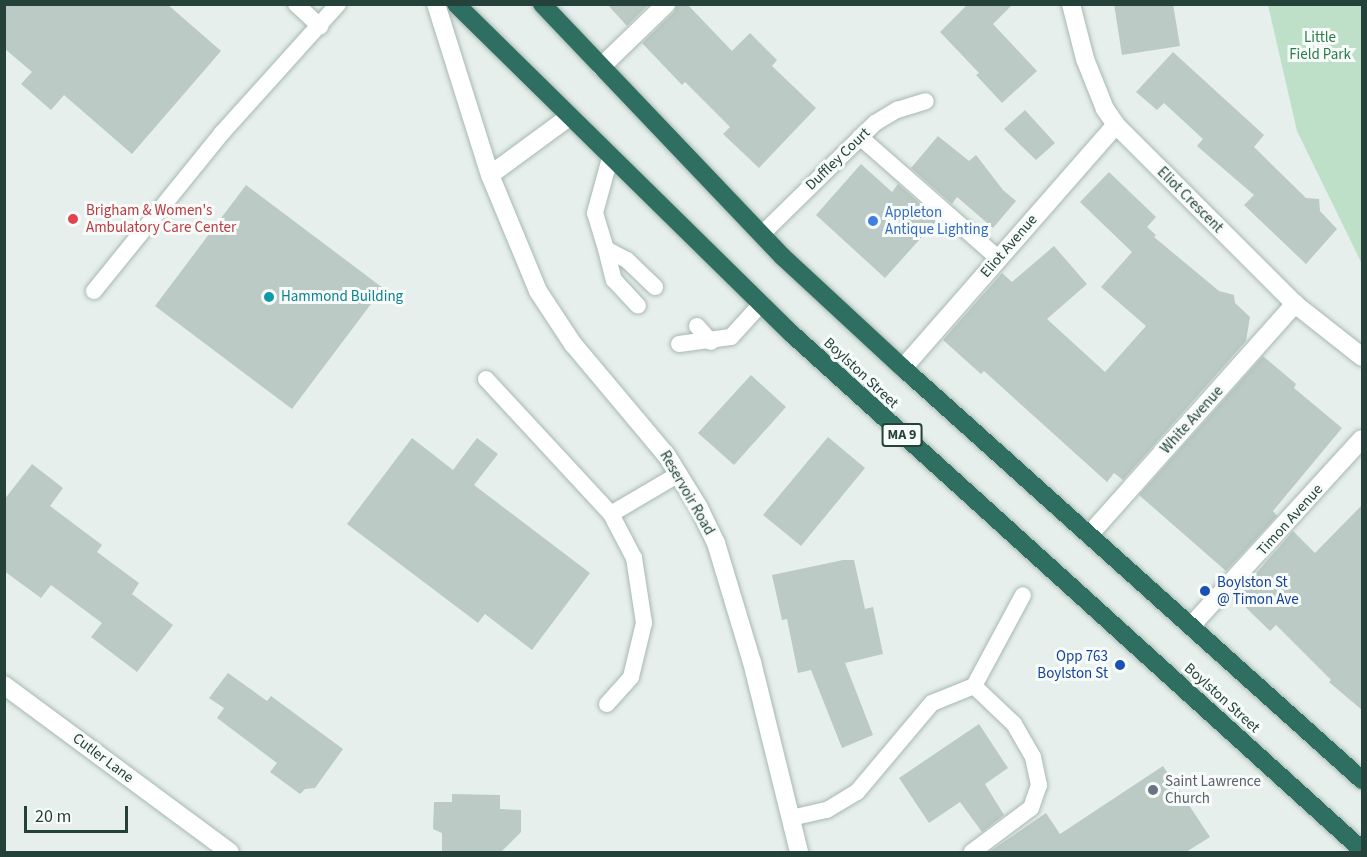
<!DOCTYPE html>
<html>
<head>
<meta charset="utf-8">
<style>
  body { margin:0 }
  #map { position:relative; width:1367px; height:857px; overflow:hidden; background:#e6efeb; font-family:"Source Sans 3",sans-serif }
  div>[style] { position:absolute }
  [style*='--x'] { left:calc(var(--x)*1px); top:calc(var(--y)*1px); width:calc(var(--w)*1px); rotate:calc(var(--a)*1deg) }
  .green>* { inset:0; background:#bfe0c8 }
  .building>* { inset:0; background:#bbcac4 }
  .roads { filter:drop-shadow(0 0 2px #a8b8b2) drop-shadow(0 0 2px #a8b8b2) }
  .lane>* { height:16px; margin:-8px; padding:0 8px; transform-origin:8px; border-radius:8px; background:#fff }
  .street>* { height:18px; margin:-9px; padding:0 9px; transform-origin:9px; border-radius:9px; background:#fff }
  .highway>* { height:18px; margin:-9px; padding:0 9px; transform-origin:9px; border-radius:9px; background:#2f6f62 }
  .dots>* { width:16px; height:16px; translate:-50% -50%; box-sizing:border-box; border:3px solid #f7fbf9; border-radius:50% }
  span { translate:-50% -50%; white-space:nowrap; text-align:center; line-height:1.15; -webkit-text-stroke:6px #f7fbf9; paint-order:stroke }
  .shield-label span { padding:2px 4px; background:#f7fbf9; border:2px solid; border-radius:4px; -webkit-text-stroke-width:0 }
  .shield-label { font-size:14px; color:#24423a; font-weight:700 }
  .park-label { font-size:15px; color:#2d7a4b }
  .street-label { font-size:15px; color:#24423a }
  .health-label { font-size:15px; color:#be3a42 }
  .left { translate:0 -50%; text-align:left }
  .shop-label { font-size:15px; color:#366cbe }
  .culture-label { font-size:15px; color:#0d838f }
  .transit-label { font-size:15px; color:#164399 }
  .right { translate:-100% -50%; text-align:right }
  .worship-label { font-size:15px; color:#5b616d }
  .frame { position:absolute; inset:0; border:6px solid #24423a; pointer-events:none }
  .scale { position:absolute; left:24px; top:806px; width:104px; height:27px; box-sizing:border-box; border:3px solid #24423a; border-top:0; padding-left:8px; font-size:18px; line-height:21px; white-space:nowrap; color:#24423a; -webkit-text-stroke:4px #f7fbf9; paint-order:stroke }
</style>
</head>
<body>
<div id="map">
  <div class="green">
    <div style="clip-path:polygon(1268px 5px,1362px 5px,1362px 264px,1297px 131px)"></div>
  </div>
  <div class="building">
    <div style="clip-path:polygon(4px 4px,167px 4px,221px 51px,132px 154px,64px 95px,51px 110px,21px 84px,32px 72px,4px 48px)"></div>
    <div style="clip-path:polygon(607px 4px,649px 4px,627px 26px)"></div>
    <div style="clip-path:polygon(677px 4px,687px 4px,732px 51px,750px 33px,777px 60px,772px 66px,816px 108px,759px 168px,723px 134px,730px 127px,685px 82px,682px 85px,642px 43px,674px 12px)"></div>
    <div style="clip-path:polygon(968px 4px,1013px 4px,993px 24px,1037px 71px,1002px 103px,976px 75px,979px 73px,940px 32px)"></div>
    <div style="clip-path:polygon(1114px 4px,1173px 4px,1180px 46px,1122px 55px)"></div>
    <div style="clip-path:polygon(1173px 52px,1264px 135px,1254px 147px,1306px 198px,1319px 199px,1320px 211px,1337px 229px,1306px 264px,1244px 205px,1254px 195px,1197px 146px,1203px 139px,1164px 103px,1157px 110px,1136px 92px)"></div>
    <div style="clip-path:polygon(1025px 110px,1055px 143px,1036px 160px,1004px 129px)"></div>
    <div style="clip-path:polygon(938px 136px,969px 161px,976px 155px,1003px 190px,1016px 201px,993px 228px,957px 197px,952px 204px,911px 168px)"></div>
    <div style="clip-path:polygon(861px 164px,892px 192px,898px 184px,938px 219px,885px 278px,816px 215px)"></div>
    <div style="clip-path:polygon(1109px 172px,1156px 217px,1147px 227px,1156px 235px,1154px 237px,1219px 291px,1234px 295px,1235px 303px,1250px 317px,1246px 341px,1123px 480px,1114px 473px,1107px 482px,984px 371px,981px 374px,943px 340px,1002px 273px,1012px 282px,1054px 246px,1087px 284px,1047px 319px,1105px 372px,1146px 326px,1101px 287px,1132px 252px,1080px 202px)"></div>
    <div style="clip-path:polygon(246px 185px,383px 288px,292px 409px,155px 306px)"></div>
    <div style="clip-path:polygon(1263px 356px,1296px 384px,1294px 388px,1342px 428px,1273px 511px,1277px 516px,1226px 571px,1139px 495px)"></div>
    <div style="clip-path:polygon(751px 375px,786px 407px,734px 465px,698px 433px)"></div>
    <div style="clip-path:polygon(828px 437px,865px 468px,801px 546px,763px 515px)"></div>
    <div style="clip-path:polygon(412px 438px,453px 470px,477px 438px,498px 454px,474px 485px,590px 573px,532px 650px,485px 614px,478px 623px,347px 524px)"></div>
    <div style="clip-path:polygon(32px 464px,63px 488px,50px 506px,102px 545px,97px 552px,139px 583px,132px 594px,173px 625px,137px 672px,91px 637px,102px 623px,51px 585px,41px 598px,4px 571px,4px 500px)"></div>
    <div style="clip-path:polygon(1362px 505px,1362px 710px,1329px 682px,1331px 680px,1276px 625px,1270px 631px,1235px 597px,1293px 531px,1315px 553px)"></div>
    <div style="clip-path:polygon(843px 560px,854px 560px,865px 609px,873px 607px,883px 654px,845px 663px,873px 735px,842px 748px,811px 670px,798px 673px,787px 619px,782px 620px,772px 575px)"></div>
    <div style="clip-path:polygon(228px 673px,267px 701px,271px 696px,343px 749px,315px 788px,305px 789px,300px 794px,270px 772px,277px 763px,217px 718px,224px 708px,209px 698px)"></div>
    <div style="clip-path:polygon(979px 724px,1008px 768px,985px 784px,1004px 815px,982px 832px,960px 802px,929px 823px,899px 778px)"></div>
    <div style="clip-path:polygon(1163px 766px,1210px 837px,1186px 852px,989px 852px,1046px 813px,1060px 834px)"></div>
    <div style="clip-path:polygon(452px 794px,500px 795px,500px 809px,521px 810px,521px 832px,501px 852px,442px 852px,442px 833px,433px 829px,434px 802px,452px 802px)"></div>
  </div>
  <div class="roads">
    <div class="lane">
      <div style="--x:296;--y:4;--w:33;--a:43"></div>
      <div style="--x:860;--y:137;--w:185;--a:41.3"></div>
      <div style="--x:610;--y:158;--w:57;--a:105.3"></div>
      <div style="--x:595;--y:213;--w:38;--a:73"></div>
      <div style="--x:606;--y:249;--w:24;--a:28"></div>
      <div style="--x:627;--y:260;--w:39;--a:44"></div>
      <div style="--x:761;--y:235;--w:160;--a:-44.5"></div>
      <div style="--x:875;--y:123;--w:26;--a:-31"></div>
      <div style="--x:897;--y:110;--w:30;--a:-17"></div>
      <div style="--x:606;--y:249;--w:32;--a:76"></div>
      <div style="--x:614;--y:280;--w:35;--a:47"></div>
      <div style="--x:94;--y:291;--w:203;--a:-51"></div>
      <div style="--x:222;--y:133;--w:173;--a:-48"></div>
      <div style="--x:697;--y:326;--w:21;--a:49"></div>
      <div style="--x:679;--y:344;--w:52;--a:-7.7"></div>
      <div style="--x:731;--y:337;--w:45;--a:-47.7"></div>
      <div style="--x:486;--y:379;--w:184;--a:47.2"></div>
      <div style="--x:611;--y:514;--w:79;--a:-30.5"></div>
      <div style="--x:974;--y:686;--w:103;--a:-61.7"></div>
      <div style="--x:607;--y:704;--w:36;--a:-48"></div>
      <div style="--x:631;--y:677;--w:56;--a:-76.5"></div>
      <div style="--x:644;--y:623;--w:66;--a:-98.7"></div>
      <div style="--x:634;--y:558;--w:50;--a:-117.6"></div>
      <div style="--x:791;--y:818;--w:37;--a:-13"></div>
      <div style="--x:827;--y:810;--w:35;--a:-31"></div>
      <div style="--x:857;--y:792;--w:116;--a:-49.9"></div>
      <div style="--x:932;--y:703;--w:45;--a:-22"></div>
      <div style="--x:974;--y:686;--w:55;--a:43.5"></div>
      <div style="--x:1014;--y:724;--w:38;--a:60"></div>
      <div style="--x:1033;--y:757;--w:29;--a:78"></div>
      <div style="--x:1039;--y:785;--w:24;--a:109"></div>
      <div style="--x:1031;--y:808;--w:74;--a:143.3"></div>
    </div>
    <div class="street">
      <div style="--x:436;--y:4;--w:179;--a:72.5"></div>
      <div style="--x:490;--y:175;--w:126;--a:67.5"></div>
      <div style="--x:538;--y:291;--w:64;--a:56.6"></div>
      <div style="--x:573;--y:344;--w:146;--a:50"></div>
      <div style="--x:667;--y:456;--w:59;--a:58.2"></div>
      <div style="--x:698;--y:506;--w:41;--a:64.1"></div>
      <div style="--x:716;--y:543;--w:124;--a:73.2"></div>
      <div style="--x:752;--y:662;--w:196;--a:76.1"></div>
      <div style="--x:1071;--y:4;--w:57;--a:75.7"></div>
      <div style="--x:1085;--y:59;--w:54;--a:68.2"></div>
      <div style="--x:1105;--y:109;--w:19;--a:55"></div>
      <div style="--x:1116;--y:125;--w:253;--a:45"></div>
      <div style="--x:1295;--y:304;--w:85;--a:38.3"></div>
      <div style="--x:601;--y:67;--w:91;--a:-44.1"></div>
      <div style="--x:490;--y:175;--w:98;--a:-36.3"></div>
      <div style="--x:903;--y:368;--w:323;--a:-48.8"></div>
      <div style="--x:1089;--y:535;--w:310;--a:-48.3"></div>
      <div style="--x:1191;--y:626;--w:253;--a:-47.6"></div>
      <div style="--x:4;--y:685;--w:281;--a:36.5"></div>
    </div>
    <div class="highway">
      <div style="--x:456;--y:4;--w:471;--a:44.5"></div>
      <div style="--x:792;--y:334;--w:769;--a:42.15"></div>
      <div style="--x:542;--y:4;--w:349;--a:46.4"></div>
      <div style="--x:783;--y:257;--w:163;--a:42.8"></div>
      <div style="--x:903;--y:368;--w:617;--a:41.91"></div>
    </div>
  </div>
  <div class="dots">
    <div style="left:73px;top:219px;background:#e0444e"></div>
    <div style="left:873px;top:221px;background:#3f7fe0"></div>
    <div style="left:269px;top:297px;background:#0f9aa8"></div>
    <div style="left:1205px;top:591px;background:#1a4fb4"></div>
    <div style="left:1120px;top:665px;background:#1a4fb4"></div>
    <div style="left:1153px;top:790px;background:#6b7280"></div>
  </div>
  <div class="shield-label">
    <span style="left:902px;top:435px">MA 9</span>
  </div>
  <div class="park-label">
    <span style="left:1320px;top:46px">Little<br>Field Park</span>
  </div>
  <div class="street-label">
    <span style="left:838px;top:159px;rotate:-44deg">Duffley Court</span>
    <span style="left:1190px;top:200px;rotate:45deg">Eliot Crescent</span>
    <span style="left:1009px;top:246px;rotate:-49deg">Eliot Avenue</span>
    <span style="left:861px;top:373px;rotate:43deg">Boylston Street</span>
    <span style="left:1192px;top:420px;rotate:-48deg">White Avenue</span>
    <span style="left:687px;top:493px;rotate:60deg">Reservoir Road</span>
    <span style="left:1290px;top:520px;rotate:-48deg">Timon Avenue</span>
    <span style="left:1222px;top:698px;rotate:42deg">Boylston Street</span>
    <span style="left:103px;top:758px;rotate:37deg">Cutler Lane</span>
  </div>
  <div class="health-label">
    <span class="left" style="left:86px;top:219px">Brigham &amp; Women's<br>Ambulatory Care Center</span>
  </div>
  <div class="shop-label">
    <span class="left" style="left:885px;top:221px">Appleton<br>Antique Lighting</span>
  </div>
  <div class="culture-label">
    <span class="left" style="left:281px;top:297px">Hammond Building</span>
  </div>
  <div class="transit-label">
    <span class="left" style="left:1217px;top:591px">Boylston St<br>@ Timon Ave</span>
    <span class="right" style="left:1108px;top:665px">Opp 763<br>Boylston St</span>
  </div>
  <div class="worship-label">
    <span class="left" style="left:1165px;top:790px">Saint Lawrence<br>Church</span>
  </div>
  <div class="frame"></div>
  <div class="scale">20 m</div>
</div>
</body>
</html>
